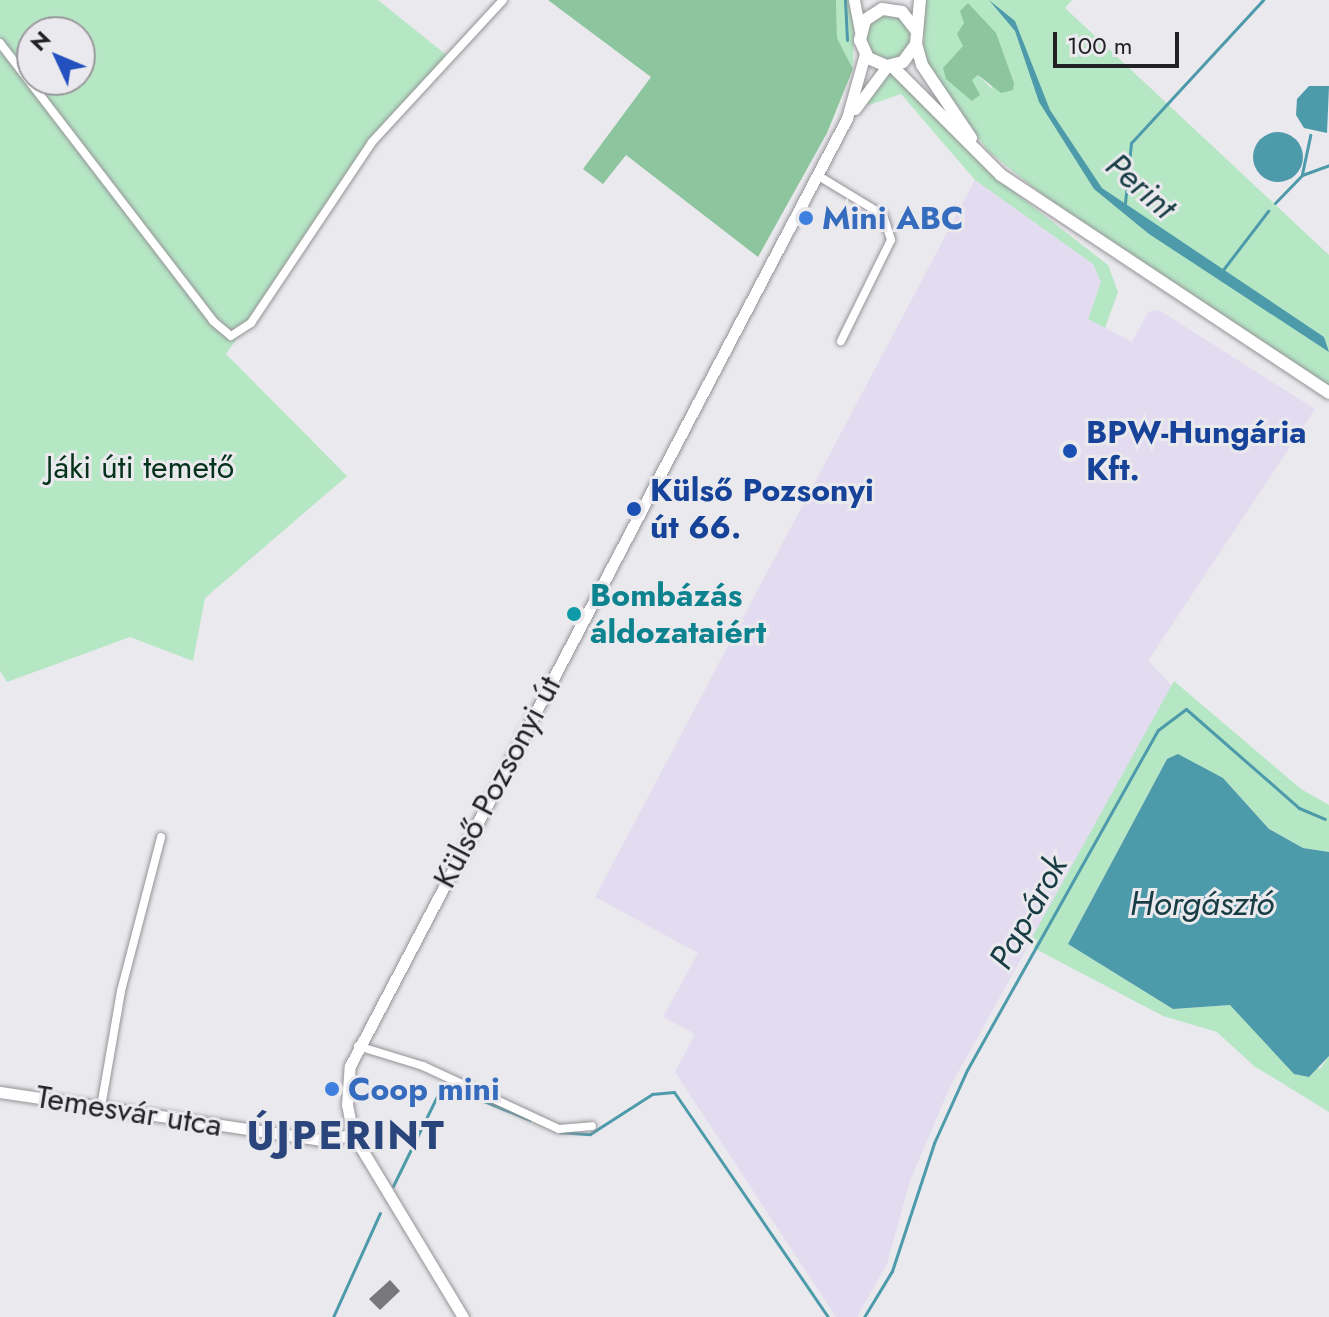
<!DOCTYPE html>
<html>
<head>
<meta charset="utf-8">
<style>
  body { margin:0 }
  #map { position:relative; width:1329px; height:1317px; overflow:hidden; background:#eae9ed; font-family:Jost,sans-serif }
  div>[style] { position:absolute }
  [style*='--x'] { left:calc(var(--x)*1px); top:calc(var(--y)*1px); width:calc(var(--w)*1px); rotate:calc(var(--a)*1deg) }
  .industrial>* { inset:0; background:#e3dcf1 }
  .green>* { inset:0; background:#b5e7c5 }
  .round { border-radius:50% }
  .forest>* { inset:0; background:#8dc59f }
  .water>* { inset:0; background:#4d9aab }
  .stream>* { height:3px; margin:-1.5px; padding:0 1.5px; transform-origin:1.5px; border-radius:1.5px; background:#4d9aab }
  .building>* { inset:0; background:#78777b }
  .roads { filter:drop-shadow(0 0 2px #949397) drop-shadow(0 0 2px #949397) }
  .street>* { height:8px; margin:-4px; padding:0 4px; transform-origin:4px; border-radius:4px; background:#fff }
  .secondary>* { height:11px; margin:-5.5px; padding:0 5.5px; transform-origin:5.5px; border-radius:5.5px; background:#fff }
  .primary>* { height:12px; margin:-6px; padding:0 6px; transform-origin:6px; border-radius:6px; background:#fff }
  .dots>* { width:22px; height:22px; translate:-50% -50%; box-sizing:border-box; border:4px solid #eae9ed; border-radius:50% }
  span { translate:-50% -50%; white-space:nowrap; text-align:center; line-height:1.15; -webkit-text-stroke:6px #eae9ed; paint-order:stroke }
  .shop-label { font-size:32px; color:#366cbe; font-weight:700 }
  .left { translate:0 -50%; text-align:left }
  .transit-label { font-size:32px; color:#164399; font-weight:700 }
  .park-label { font-size:32px; color:#04321a }
  .culture-label { font-size:32px; color:#0d838f; font-weight:700 }
  .street-label { font-size:32px; color:#222123 }
  .water-label { font-size:34px; color:#173c44; font-style:italic }
  .district-label { font-size:40px; color:#2a447c; font-weight:700; letter-spacing:2px }
  .north { position:absolute; left:16px; top:16px; width:80px; height:80px; box-sizing:border-box; background:#eae9ed; border:2px solid #9a999c; border-radius:50%; rotate:314deg; font-size:22px; font-weight:700; line-height:32px; text-align:center; color:#222123 }
  .north::after { content:''; display:block; margin:auto; width:28px; height:36px; background:#2250be; clip-path:polygon(50% 0,100% 100%,50% 72%,0 100%) }
  .scale { position:absolute; left:1053px; top:32px; width:126px; height:36px; box-sizing:border-box; border:4px solid #222123; border-top:0; padding-left:10px; font-size:24px; line-height:28px; white-space:nowrap; color:#222123; -webkit-text-stroke:6px #eae9ed; paint-order:stroke }
</style>
</head>
<body>
<div id="map">
  <div class="industrial">
    <div style="clip-path:polygon(975px 180px,1096px 266px,1101px 282px,1088px 319px,1132px 342px,1148px 312px,1159px 310px,1315px 409px,1148px 661px,1172px 686px,949px 1089px,910px 1181px,887px 1264px,857px 1317px,836px 1317px,675px 1072px,695px 1034px,663px 1017px,698px 953px,595px 897px)"></div>
  </div>
  <div class="green">
    <div style="clip-path:polygon(evenodd,0 0,378px 0,449px 57px,392px 117px,226px 354px,347px 476px,205px 598px,193px 661px,130px 637px,7px 682px,0 671px,0 0,32px 32px,80px 32px,80px 80px,32px 80px,32px 32px)"></div>
    <div style="clip-path:polygon(836px 0,849px 0,854px 12px,853px 69px,837px 38px)"></div>
    <div style="clip-path:polygon(evenodd,923px 0,1072px 0,1065px 8px,1329px 255px,1329px 387px,1080px 225px,988px 151px,924px 62px,923px 0,964px 23px,993px 90px,978px 75px,972px 80px,973px 101px,961px 87px,964px 23px)"></div>
    <div class="round" style="left:866px;top:15px;width:46px;height:46px"></div>
    <div style="clip-path:polygon(887px 71px,896px 72px,991px 174px,1108px 265px,1118px 292px,1105px 328px,1088px 319px,1101px 282px,1093px 264px,975px 180px,901px 94px,869px 105px,861px 100px)"></div>
    <div style="clip-path:polygon(1174px 681px,1301px 789px,1329px 805px,1329px 852px,1303px 848px,1269px 829px,1223px 778px,1167px 759px,1068px 944px,1173px 1009px,1230px 1005px,1320px 1069px,1329px 1056px,1329px 1112px,1254px 1066px,1217px 1032px,1163px 1016px,1028px 945px)"></div>
  </div>
  <div class="forest">
    <div style="clip-path:polygon(548px 0,836px 0,837px 38px,853px 69px,827px 133px,758px 257px,626px 155px,603px 184px,583px 169px,651px 77px)"></div>
    <div style="clip-path:polygon(968px 3px,996px 33px,1014px 83px,1013px 90px,1001px 93px,978px 75px,972px 80px,980px 95px,972px 101px,946px 79px,943px 68px,963px 46px,957px 34px,964px 23px,960px 11px)"></div>
  </div>
  <div class="water">
    <div style="clip-path:polygon(989px 0,1015px 21px,1050px 110px,1102px 188px,1324px 337px,1329px 352px,1149px 234px,1094px 189px,1039px 102px,1015px 31px)"></div>
    <div style="clip-path:polygon(1309px 86px,1329px 86px,1327px 133px,1304px 128px,1296px 115px,1297px 99px)"></div>
    <div class="round" style="left:1253px;top:132px;width:50px;height:50px"></div>
    <div style="clip-path:polygon(1178px 754px,1223px 778px,1269px 829px,1303px 848px,1329px 852px,1329px 1056px,1309px 1077px,1294px 1074px,1230px 1005px,1173px 1009px,1068px 944px,1167px 759px)"></div>
  </div>
  <div class="stream">
    <div style="--x:845;--y:0;--w:40;--a:87.1"></div>
    <div style="--x:1302;--y:174;--w:40;--a:-78"></div>
    <div style="--x:1125;--y:203;--w:60;--a:-84.3"></div>
    <div style="--x:1131;--y:143;--w:195;--a:-47.3"></div>
    <div style="--x:1275;--y:203;--w:39;--a:-46"></div>
    <div style="--x:1302;--y:175;--w:29;--a:-20"></div>
    <div style="--x:1222;--y:271;--w:76;--a:-52.5"></div>
    <div style="--x:559;--y:1132;--w:31;--a:4"></div>
    <div style="--x:590;--y:1134;--w:74;--a:-32.8"></div>
    <div style="--x:652;--y:1094;--w:22;--a:-5"></div>
    <div style="--x:674;--y:1092;--w:273;--a:55.6"></div>
    <div style="--x:393;--y:1186;--w:114;--a:-63.9"></div>
    <div style="--x:443;--y:1084;--w:94;--a:22.5"></div>
    <div style="--x:333;--y:1317;--w:114;--a:-65.7"></div>
    <div style="--x:864;--y:1317;--w:54;--a:-58.7"></div>
    <div style="--x:892;--y:1271;--w:135;--a:-71.8"></div>
    <div style="--x:934;--y:1143;--w:80;--a:-65.7"></div>
    <div style="--x:967;--y:1070;--w:390;--a:-60.7"></div>
    <div style="--x:1158;--y:730;--w:35;--a:-37"></div>
    <div style="--x:1186;--y:709;--w:150;--a:41.2"></div>
    <div style="--x:1299;--y:808;--w:28;--a:23"></div>
  </div>
  <div class="building">
    <div style="clip-path:polygon(390px 1280px,400px 1291px,380px 1310px,369px 1299px)"></div>
  </div>
  <div class="roads">
    <div class="street">
      <div style="--x:0;--y:43;--w:350;--a:52.5"></div>
      <div style="--x:213;--y:321;--w:23;--a:40"></div>
      <div style="--x:231;--y:336;--w:24;--a:-33"></div>
      <div style="--x:251;--y:323;--w:218;--a:-56.2"></div>
      <div style="--x:372;--y:142;--w:193;--a:-47.3"></div>
      <div style="--x:817;--y:175;--w:77;--a:31.2"></div>
      <div style="--x:883;--y:215;--w:26;--a:72"></div>
      <div style="--x:891;--y:240;--w:113;--a:116.3"></div>
      <div style="--x:358;--y:1046;--w:68;--a:17.1"></div>
      <div style="--x:423;--y:1066;--w:150;--a:24.9"></div>
      <div style="--x:559;--y:1129;--w:33;--a:-5"></div>
      <div style="--x:101;--y:1107;--w:118;--a:-80.2"></div>
      <div style="--x:121;--y:991;--w:159;--a:-75.4"></div>
    </div>
    <div class="secondary">
      <div style="--x:854;--y:0;--w:31;--a:79"></div>
      <div style="--x:855;--y:109;--w:54;--a:-53.3"></div>
      <div style="--x:0;--y:1092;--w:324;--a:8.5"></div>
      <div style="--x:320;--y:1140;--w:33;--a:-9"></div>
      <div style="--x:463;--y:1317;--w:213;--a:-121.1"></div>
      <div style="--x:353;--y:1135;--w:31;--a:-101"></div>
      <div style="--x:347;--y:1105;--w:39;--a:-86"></div>
      <div style="--x:350;--y:1066;--w:1070;--a:-62.33"></div>
      <div style="--x:847;--y:118;--w:66;--a:-74.3"></div>
    </div>
    <div class="primary">
      <div style="--x:920;--y:0;--w:44;--a:95.2"></div>
      <div style="--x:916;--y:44;--w:22;--a:74"></div>
      <div style="--x:922;--y:65;--w:88;--a:56.1"></div>
      <div style="--x:916;--y:30;--w:23;--a:-128"></div>
      <div style="--x:902;--y:12;--w:20;--a:-171"></div>
      <div style="--x:882;--y:9;--w:20;--a:147"></div>
      <div style="--x:865;--y:20;--w:21;--a:104"></div>
      <div style="--x:860;--y:40;--w:20;--a:66"></div>
      <div style="--x:868;--y:58;--w:21;--a:23"></div>
      <div style="--x:887;--y:66;--w:16;--a:-14"></div>
      <div style="--x:903;--y:62;--w:22;--a:-54"></div>
      <div style="--x:892;--y:66;--w:154;--a:45"></div>
      <div style="--x:1001;--y:175;--w:394;--a:33.6"></div>
    </div>
  </div>
  <div class="dots">
    <div style="left:806px;top:218px;background:#3f7fe0"></div>
    <div style="left:1070px;top:451px;background:#1a4fb4"></div>
    <div style="left:634px;top:509px;background:#1a4fb4"></div>
    <div style="left:574px;top:614px;background:#0f9aa8"></div>
    <div style="left:332px;top:1089px;background:#3f7fe0"></div>
  </div>
  <div class="shop-label">
    <span class="left" style="left:822px;top:218px">Mini ABC</span>
    <span class="left" style="left:348px;top:1089px">Coop mini</span>
  </div>
  <div class="transit-label">
    <span class="left" style="left:1086px;top:451px">BPW-Hungária<br>Kft.</span>
    <span class="left" style="left:650px;top:509px">Külső Pozsonyi<br>út 66.</span>
  </div>
  <div class="park-label">
    <span style="left:140px;top:467px">Jáki úti temető</span>
  </div>
  <div class="culture-label">
    <span class="left" style="left:590px;top:614px">Bombázás<br>áldozataiért</span>
  </div>
  <div class="street-label">
    <span style="left:497px;top:782px;rotate:-62deg">Külső Pozsonyi út</span>
    <span style="left:129px;top:1111px;rotate:9deg">Temesvár utca</span>
  </div>
  <div class="water-label">
    <span style="left:1141px;top:186px;rotate:41deg">Perint</span>
    <span style="left:1202px;top:904px">Horgásztó</span>
    <span style="left:1028px;top:912px;rotate:-61deg">Pap-árok</span>
  </div>
  <div class="district-label">
    <span style="left:346px;top:1135px">ÚJPERINT</span>
  </div>
  <div class="north">N</div>
  <div class="scale">100 m</div>
</div>
</body>
</html>
